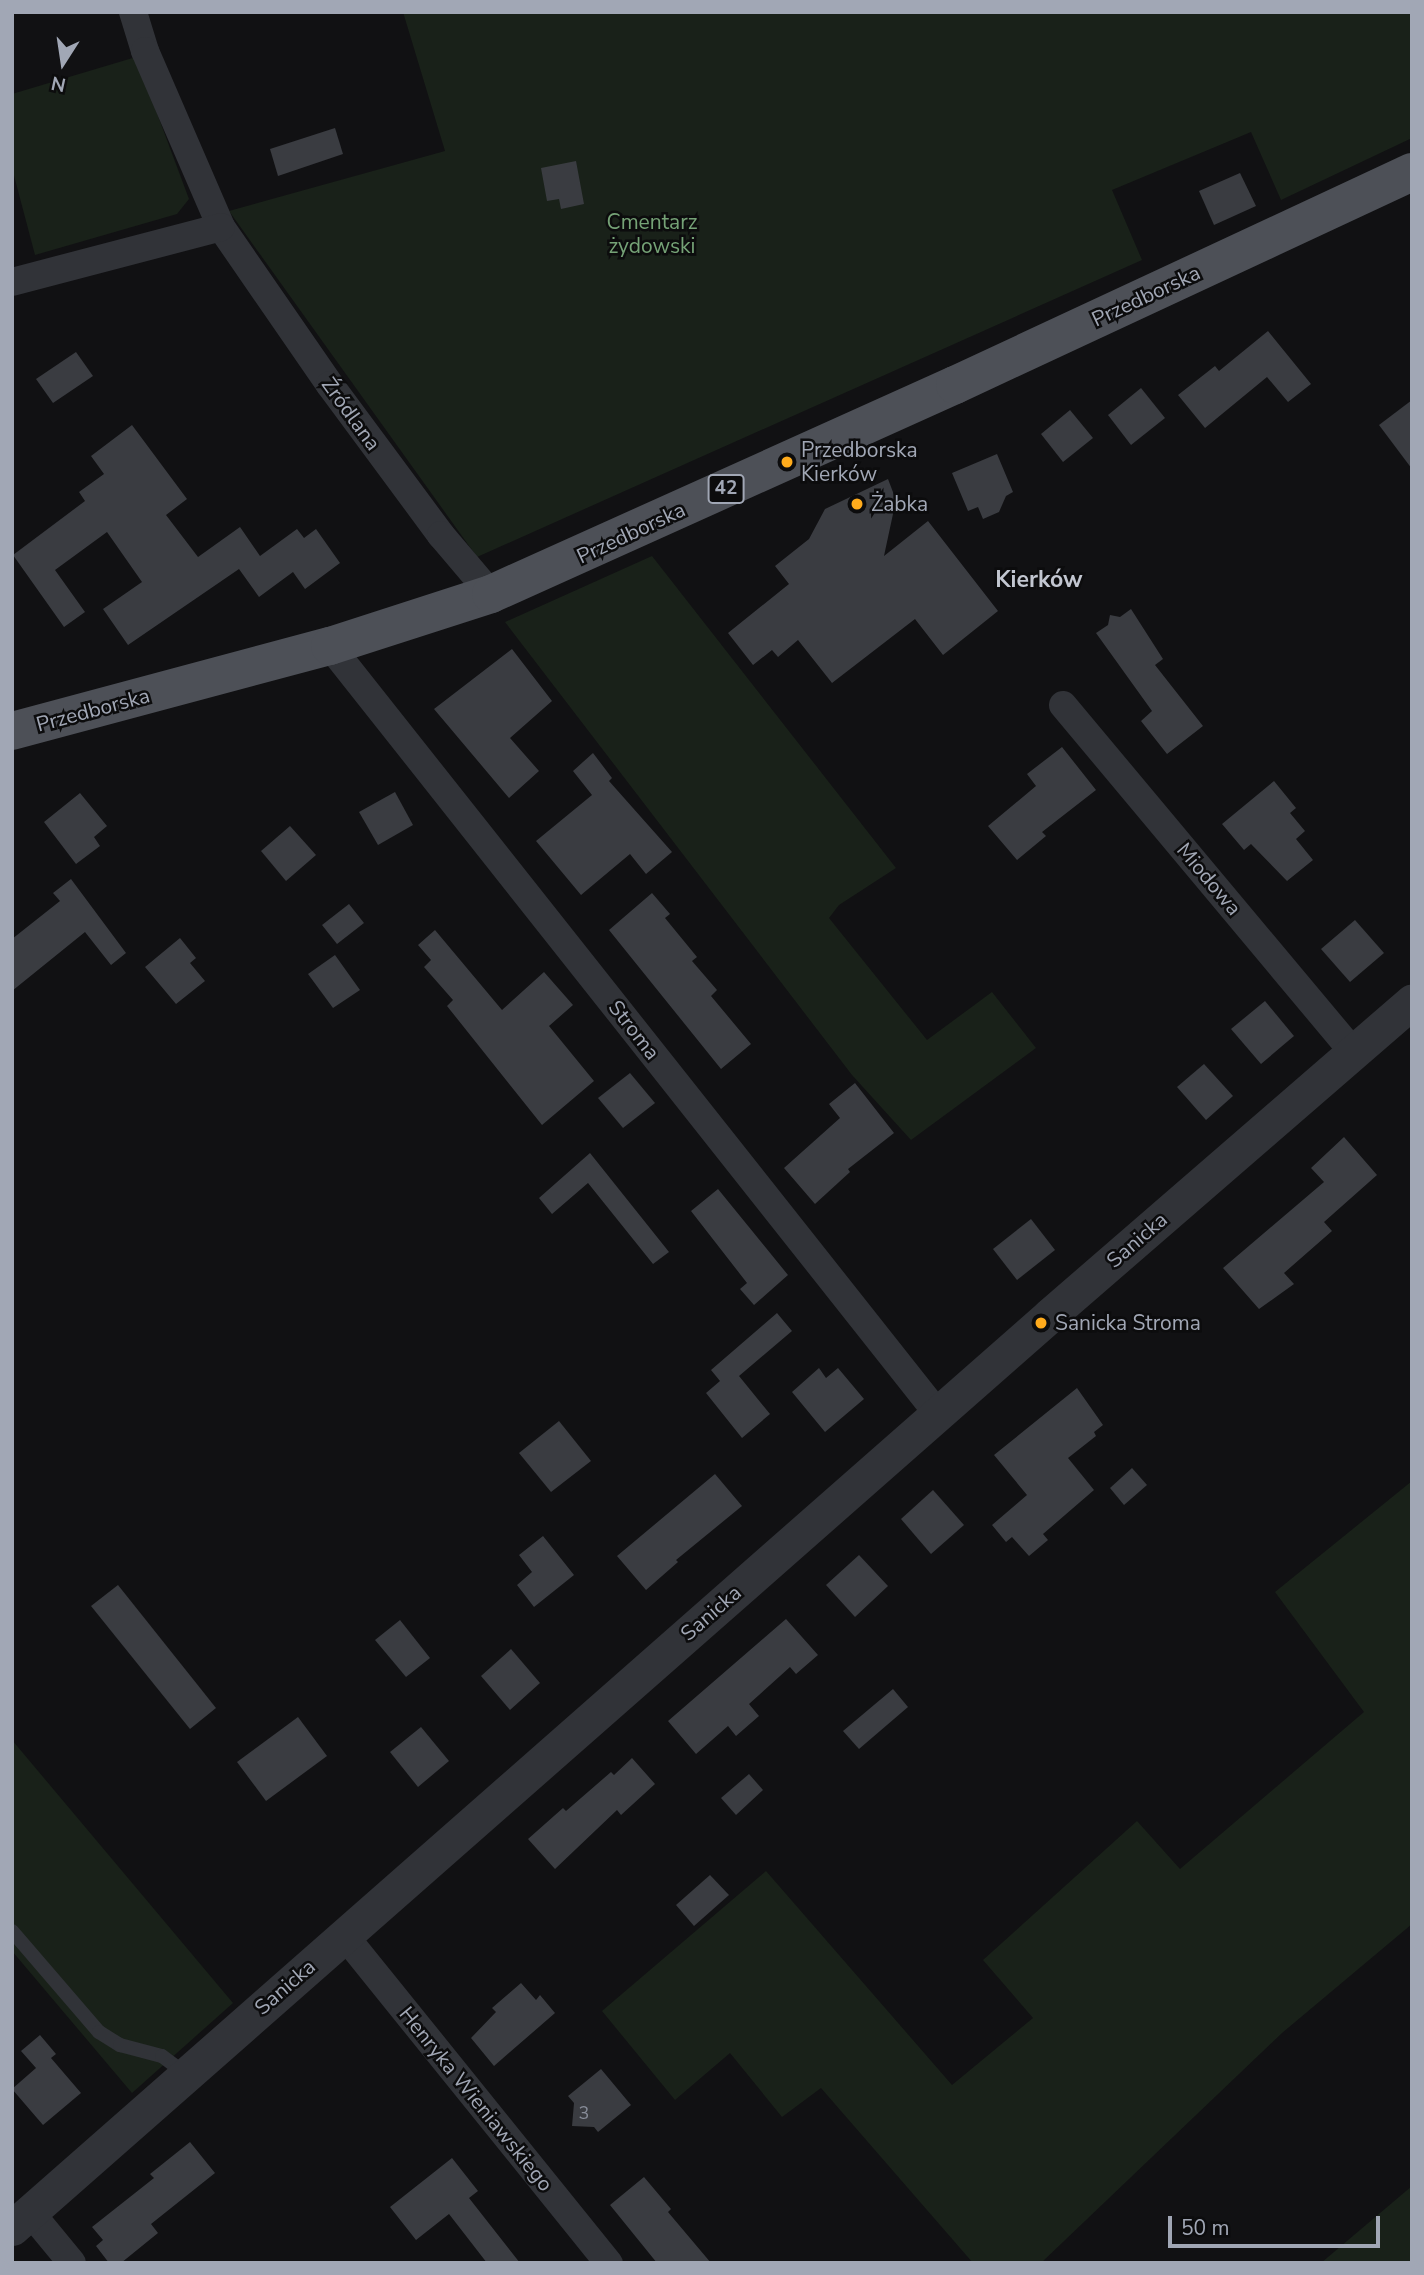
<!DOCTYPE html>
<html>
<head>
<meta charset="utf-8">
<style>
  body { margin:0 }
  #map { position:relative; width:1424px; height:2275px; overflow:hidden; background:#111113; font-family:"Nunito Sans",sans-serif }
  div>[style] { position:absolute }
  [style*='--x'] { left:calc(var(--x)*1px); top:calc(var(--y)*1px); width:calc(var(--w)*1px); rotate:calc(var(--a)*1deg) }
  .green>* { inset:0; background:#192119 }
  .building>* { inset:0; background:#3a3c41 }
  .service>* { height:14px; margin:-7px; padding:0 7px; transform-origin:7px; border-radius:7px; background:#313338 }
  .minor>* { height:28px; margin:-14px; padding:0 14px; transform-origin:14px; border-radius:14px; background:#313338 }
  .tertiary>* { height:35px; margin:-17.5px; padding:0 17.5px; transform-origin:17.5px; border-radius:17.5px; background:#313338 }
  .primary>* { height:38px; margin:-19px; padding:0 19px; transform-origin:19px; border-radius:19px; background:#4d5057 }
  .dots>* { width:19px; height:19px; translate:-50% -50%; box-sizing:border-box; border:4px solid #0c0c0d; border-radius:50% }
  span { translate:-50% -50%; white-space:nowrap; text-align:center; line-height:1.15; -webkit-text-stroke:5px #0c0c0d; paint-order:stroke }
  .number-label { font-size:18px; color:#878c98 }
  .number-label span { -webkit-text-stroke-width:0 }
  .shield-label span { padding:2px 5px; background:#0c0c0d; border:2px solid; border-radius:5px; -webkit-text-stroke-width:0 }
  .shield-label { font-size:19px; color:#a1a7b5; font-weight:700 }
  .park-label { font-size:21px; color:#75a276 }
  .street-label { font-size:21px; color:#a1a7b5 }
  .poi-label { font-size:21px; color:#a1a7b5 }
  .left { translate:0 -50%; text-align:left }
  .neighbourhood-label { font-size:23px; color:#c2c6d0; font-weight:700 }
  .frame { position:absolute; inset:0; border:14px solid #a1a7b5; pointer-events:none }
  .north { position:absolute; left:28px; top:28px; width:70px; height:70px; -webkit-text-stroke:5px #0c0c0d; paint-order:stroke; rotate:192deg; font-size:19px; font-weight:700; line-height:28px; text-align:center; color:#a1a7b5 }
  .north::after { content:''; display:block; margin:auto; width:24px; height:32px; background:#a1a7b5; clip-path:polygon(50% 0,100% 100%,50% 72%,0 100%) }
  .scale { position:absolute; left:1168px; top:2216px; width:212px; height:32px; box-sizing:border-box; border:4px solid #a1a7b5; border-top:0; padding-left:9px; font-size:21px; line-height:24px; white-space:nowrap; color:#a1a7b5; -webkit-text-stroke:5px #0c0c0d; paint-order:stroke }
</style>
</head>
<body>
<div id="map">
  <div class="green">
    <div style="clip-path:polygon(403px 12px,1412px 12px,1412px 138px,1281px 200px,1251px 132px,1112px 190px,1142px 260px,477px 557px,229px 211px,445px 151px)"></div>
    <div style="clip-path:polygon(136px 57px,189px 199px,177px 214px,35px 255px,12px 168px,12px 94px)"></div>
    <div style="clip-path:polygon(652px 556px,896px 868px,839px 905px,829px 918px,927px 1040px,992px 992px,1036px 1048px,911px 1140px,852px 1075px,505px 622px)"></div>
    <div style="clip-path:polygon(1412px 1481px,1412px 1924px,1282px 2033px,1041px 2263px,973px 2263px,821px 2088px,782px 2117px,730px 2053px,675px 2100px,602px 2011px,766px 1871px,952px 2085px,1033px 2018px,983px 1960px,1137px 1821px,1180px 1869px,1364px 1712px,1275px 1592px)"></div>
    <div style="clip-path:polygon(12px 1740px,233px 2003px,132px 2093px,12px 1951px)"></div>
    <div style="clip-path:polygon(1412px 2186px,1412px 2263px,1321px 2263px)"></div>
  </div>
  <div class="building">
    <div style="clip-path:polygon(335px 128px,343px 154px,278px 176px,270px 149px)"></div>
    <div style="clip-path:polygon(576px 161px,584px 204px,561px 209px,559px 199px,547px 201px,541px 168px)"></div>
    <div style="clip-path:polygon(1240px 173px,1256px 206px,1214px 225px,1199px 191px)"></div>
    <div style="clip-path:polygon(1268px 331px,1311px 384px,1288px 402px,1267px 377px,1205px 428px,1178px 395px,1215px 366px,1219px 371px)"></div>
    <div style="clip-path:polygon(76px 352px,93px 376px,53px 403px,36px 379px)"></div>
    <div style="clip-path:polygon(1141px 388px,1165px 418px,1131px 445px,1108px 415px)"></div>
    <div style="clip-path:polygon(1412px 400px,1412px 469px,1379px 425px)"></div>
    <div style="clip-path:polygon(1070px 410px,1093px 438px,1063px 462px,1041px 434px)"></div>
    <div style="clip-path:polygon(132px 425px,187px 499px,166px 515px,198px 557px,240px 527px,260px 556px,297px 529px,304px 538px,316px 529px,340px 563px,305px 589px,293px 572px,259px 597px,239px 569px,128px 645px,103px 609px,142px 582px,107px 532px,55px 570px,85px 612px,64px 627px,13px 555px,85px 501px,79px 492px,104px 474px,91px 456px)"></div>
    <div style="clip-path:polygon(997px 454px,1013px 492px,1006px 496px,999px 512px,983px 519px,978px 507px,968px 511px,952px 473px)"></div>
    <div style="clip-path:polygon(888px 479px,896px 500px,884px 556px,928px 521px,998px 611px,943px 655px,915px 619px,832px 683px,798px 640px,778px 657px,772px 650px,753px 665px,728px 633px,789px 584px,775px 566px,809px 539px,825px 509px)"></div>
    <div style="clip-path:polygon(1131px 609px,1163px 659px,1155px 665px,1203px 726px,1167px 754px,1141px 721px,1152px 711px,1096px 633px,1108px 625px,1110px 615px,1120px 617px)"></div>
    <div style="clip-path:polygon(512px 649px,552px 701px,510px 738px,539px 771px,509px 798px,434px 709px)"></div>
    <div style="clip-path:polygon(1062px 747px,1096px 790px,1042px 832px,1046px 836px,1017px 860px,988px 826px,1036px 786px,1027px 774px)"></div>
    <div style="clip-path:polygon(593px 753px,612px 778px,609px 781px,672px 852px,646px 874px,630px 854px,581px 895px,536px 841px,592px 795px,573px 771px)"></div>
    <div style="clip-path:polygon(1274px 781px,1296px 808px,1290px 813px,1305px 831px,1296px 839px,1313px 860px,1287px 881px,1251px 844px,1244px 850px,1222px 824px)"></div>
    <div style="clip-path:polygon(395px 792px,413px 825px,378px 845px,359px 812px)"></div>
    <div style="clip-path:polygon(80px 793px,107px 826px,94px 837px,100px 846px,76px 864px,44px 822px)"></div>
    <div style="clip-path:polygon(290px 826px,316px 855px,286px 881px,261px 851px)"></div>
    <div style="clip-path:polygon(71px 879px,126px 953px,111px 965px,85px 932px,12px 991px,12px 939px,60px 901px,53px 893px)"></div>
    <div style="clip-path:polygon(652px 893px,670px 914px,665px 918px,697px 957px,692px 961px,717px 990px,711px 996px,751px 1044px,721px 1069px,609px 930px)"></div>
    <div style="clip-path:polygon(349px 904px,364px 923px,337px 944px,322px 925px)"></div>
    <div style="clip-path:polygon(1355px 920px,1384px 953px,1350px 982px,1321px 949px)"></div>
    <div style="clip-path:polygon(435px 930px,502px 1010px,544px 972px,573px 1005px,549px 1026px,594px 1081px,542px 1125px,447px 1006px,453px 1000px,424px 967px,431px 960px,418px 945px)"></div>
    <div style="clip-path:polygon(180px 938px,196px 958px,190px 963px,205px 981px,176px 1004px,145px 967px)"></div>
    <div style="clip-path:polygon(335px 955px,360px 990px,333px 1008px,308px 974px)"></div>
    <div style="clip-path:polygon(1265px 1001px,1294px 1036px,1261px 1064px,1231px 1029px)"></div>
    <div style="clip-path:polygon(1204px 1064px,1233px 1096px,1206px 1120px,1177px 1087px)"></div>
    <div style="clip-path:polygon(630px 1073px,655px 1103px,623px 1128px,598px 1098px)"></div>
    <div style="clip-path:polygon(855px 1083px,894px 1133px,848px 1169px,850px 1172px,815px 1204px,784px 1168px,840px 1118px,829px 1104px)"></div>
    <div style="clip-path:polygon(1344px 1137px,1377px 1175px,1324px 1222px,1332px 1231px,1284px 1273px,1294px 1284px,1259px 1309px,1223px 1268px,1324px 1182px,1311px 1168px)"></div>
    <div style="clip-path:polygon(590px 1153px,669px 1252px,653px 1264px,588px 1183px,552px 1214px,539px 1198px)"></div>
    <div style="clip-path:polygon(718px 1189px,788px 1275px,754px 1305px,740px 1289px,747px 1283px,691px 1211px)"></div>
    <div style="clip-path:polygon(1031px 1219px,1055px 1250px,1017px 1280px,993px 1249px)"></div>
    <div style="clip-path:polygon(777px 1313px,792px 1331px,739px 1376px,770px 1414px,742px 1438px,706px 1393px,720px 1381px,711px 1370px)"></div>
    <div style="clip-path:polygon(819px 1368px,826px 1378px,838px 1368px,864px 1399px,825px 1432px,792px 1392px)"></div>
    <div style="clip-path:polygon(1077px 1388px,1103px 1425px,1094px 1432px,1096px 1436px,1068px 1458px,1094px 1490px,1043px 1534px,1048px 1540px,1029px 1556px,1012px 1537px,1006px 1542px,992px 1525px,1027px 1495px,994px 1455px)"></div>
    <div style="clip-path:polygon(559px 1421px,591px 1461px,551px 1492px,519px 1453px)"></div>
    <div style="clip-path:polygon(1132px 1468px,1147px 1485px,1124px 1505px,1110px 1488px)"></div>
    <div style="clip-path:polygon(715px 1474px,742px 1506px,676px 1560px,678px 1562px,646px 1590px,617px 1556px)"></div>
    <div style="clip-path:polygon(933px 1490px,964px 1525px,931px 1554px,901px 1519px)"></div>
    <div style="clip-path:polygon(543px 1536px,574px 1575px,534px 1607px,517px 1585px,532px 1572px,519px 1555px)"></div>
    <div style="clip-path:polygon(859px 1555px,888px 1586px,855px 1617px,826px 1585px)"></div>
    <div style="clip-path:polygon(118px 1585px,216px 1708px,190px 1729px,91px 1606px)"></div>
    <div style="clip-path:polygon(786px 1619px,818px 1655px,796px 1674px,790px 1667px,749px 1704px,759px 1716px,736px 1736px,728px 1726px,696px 1754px,668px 1721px)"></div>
    <div style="clip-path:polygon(400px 1620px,430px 1658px,406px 1677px,375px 1640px)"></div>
    <div style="clip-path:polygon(511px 1649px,540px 1683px,510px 1710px,481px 1676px)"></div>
    <div style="clip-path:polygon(893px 1689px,908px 1707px,859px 1749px,843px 1731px)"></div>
    <div style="clip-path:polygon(298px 1717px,327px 1756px,266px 1801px,237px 1762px)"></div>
    <div style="clip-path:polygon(421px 1727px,449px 1761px,418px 1787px,390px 1752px)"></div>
    <div style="clip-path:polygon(632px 1758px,655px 1784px,621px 1815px,617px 1810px,555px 1869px,528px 1839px,563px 1808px,566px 1811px,611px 1772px,614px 1775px)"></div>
    <div style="clip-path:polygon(749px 1774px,763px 1790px,736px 1815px,721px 1798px)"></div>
    <div style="clip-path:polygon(710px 1875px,729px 1895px,694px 1926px,676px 1905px)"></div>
    <div style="clip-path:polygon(521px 1983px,536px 2000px,540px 1995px,555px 2013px,494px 2066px,471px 2038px,496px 2012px,492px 2008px)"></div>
    <div style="clip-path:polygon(40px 2035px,56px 2054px,51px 2058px,81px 2093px,43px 2125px,12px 2089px,36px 2068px,21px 2051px)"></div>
    <div style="clip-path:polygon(601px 2069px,631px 2105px,598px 2132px,594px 2127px,572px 2126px,574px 2103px,568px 2096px)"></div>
    <div style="clip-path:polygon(190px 2142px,215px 2173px,151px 2224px,158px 2233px,121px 2263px,109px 2263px,96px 2246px,103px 2240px,92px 2227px,154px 2178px,150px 2174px)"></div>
    <div style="clip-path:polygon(452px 2158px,478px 2191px,469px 2198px,520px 2263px,487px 2263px,449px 2214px,416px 2240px,390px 2207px)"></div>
    <div style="clip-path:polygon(644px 2177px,671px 2209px,668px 2212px,711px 2263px,657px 2263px,610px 2205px)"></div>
  </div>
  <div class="service">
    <div style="--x:12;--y:1931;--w:133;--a:49.3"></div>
    <div style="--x:99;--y:2032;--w:25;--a:32"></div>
    <div style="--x:120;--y:2045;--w:43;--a:14.7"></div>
    <div style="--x:162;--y:2056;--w:30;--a:37"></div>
  </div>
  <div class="minor">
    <div style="--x:133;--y:12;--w:41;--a:72.9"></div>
    <div style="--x:145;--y:51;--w:192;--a:66.6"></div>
    <div style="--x:221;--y:227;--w:192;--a:55.4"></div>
    <div style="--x:330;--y:385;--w:187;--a:53.5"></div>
    <div style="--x:441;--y:535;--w:77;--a:49.7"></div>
    <div style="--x:12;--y:282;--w:216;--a:-14.7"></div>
    <div style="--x:330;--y:646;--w:980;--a:51.63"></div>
    <div style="--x:1063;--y:705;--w:454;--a:50.1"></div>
    <div style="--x:344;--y:1935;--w:422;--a:51.1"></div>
    <div style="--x:30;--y:2212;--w:66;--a:50.5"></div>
  </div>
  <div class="tertiary">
    <div style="--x:12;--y:2228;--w:1382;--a:-41.33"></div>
    <div style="--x:1050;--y:1315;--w:479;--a:-40.9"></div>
  </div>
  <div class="primary">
    <div style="--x:12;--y:731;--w:329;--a:-15"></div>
    <div style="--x:330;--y:646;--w:169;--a:-17.9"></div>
    <div style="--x:491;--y:594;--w:509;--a:-24.25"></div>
    <div style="--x:955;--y:385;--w:504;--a:-24.99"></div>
  </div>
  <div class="dots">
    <div style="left:787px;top:462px;background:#ffab1c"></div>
    <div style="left:857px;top:504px;background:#ffab1c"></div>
    <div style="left:1041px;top:1323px;background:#ffab1c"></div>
  </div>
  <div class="number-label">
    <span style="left:584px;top:2113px">3</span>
  </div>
  <div class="shield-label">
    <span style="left:726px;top:489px">42</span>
  </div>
  <div class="park-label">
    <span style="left:652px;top:234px">Cmentarz<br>żydowski</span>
  </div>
  <div class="street-label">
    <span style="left:1146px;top:296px;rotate:-25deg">Przedborska</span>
    <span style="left:351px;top:414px;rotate:54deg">Źródlana</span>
    <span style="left:631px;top:533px;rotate:-25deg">Przedborska</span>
    <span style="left:93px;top:710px;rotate:-15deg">Przedborska</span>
    <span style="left:1209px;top:879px;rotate:50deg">Miodowa</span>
    <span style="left:634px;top:1030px;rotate:52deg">Stroma</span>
    <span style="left:1137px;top:1240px;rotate:-41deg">Sanicka</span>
    <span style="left:711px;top:1613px;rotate:-41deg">Sanicka</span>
    <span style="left:285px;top:1987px;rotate:-41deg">Sanicka</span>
    <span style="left:476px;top:2099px;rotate:51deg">Henryka Wieniawskiego</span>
  </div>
  <div class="poi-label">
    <span class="left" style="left:801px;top:462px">Przedborska<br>Kierków</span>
    <span class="left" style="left:871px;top:504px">Żabka</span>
    <span class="left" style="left:1055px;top:1323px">Sanicka Stroma</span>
  </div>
  <div class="neighbourhood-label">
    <span style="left:1039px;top:580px">Kierków</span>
  </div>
  <div class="frame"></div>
  <div class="north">N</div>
  <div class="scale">50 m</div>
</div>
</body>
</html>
